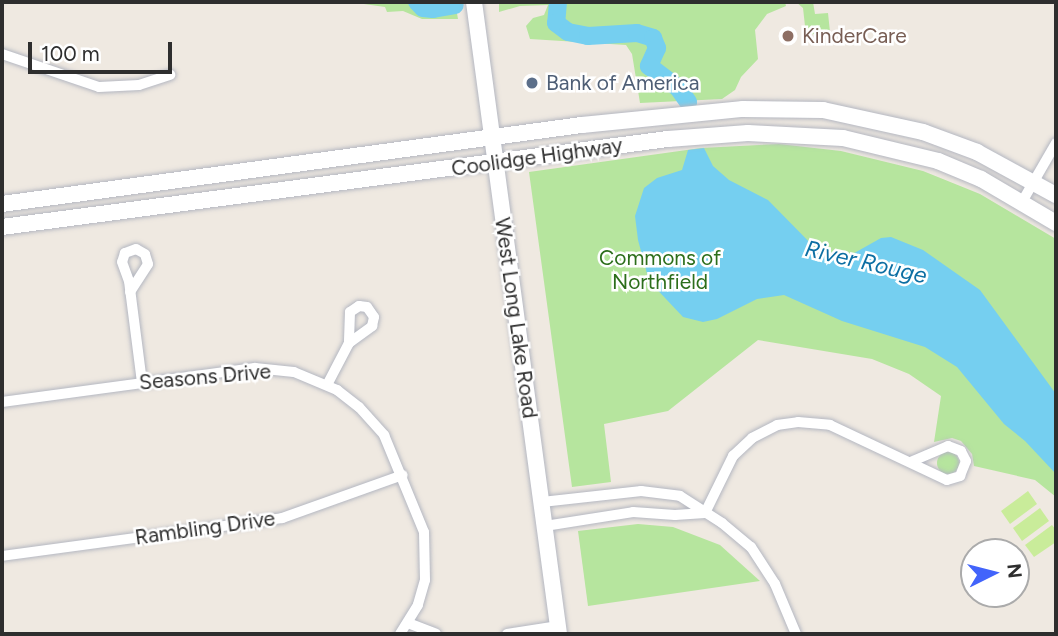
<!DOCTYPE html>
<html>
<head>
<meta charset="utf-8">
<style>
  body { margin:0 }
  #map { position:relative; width:1058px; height:636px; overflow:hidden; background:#efe9e1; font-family:Figtree,sans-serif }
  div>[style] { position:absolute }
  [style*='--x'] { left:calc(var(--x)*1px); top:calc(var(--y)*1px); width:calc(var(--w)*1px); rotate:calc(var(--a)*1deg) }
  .green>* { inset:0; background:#b6e59e }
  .round { border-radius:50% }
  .pitch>* { inset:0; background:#c9ec9a }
  .water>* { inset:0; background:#75cff0 }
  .river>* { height:18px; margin:-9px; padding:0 9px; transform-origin:9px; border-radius:9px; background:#75cff0 }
  .roads { filter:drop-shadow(0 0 2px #b4b7c1) drop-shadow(0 0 2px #b4b7c1) }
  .street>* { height:10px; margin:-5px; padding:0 5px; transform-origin:5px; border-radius:5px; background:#fff }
  .secondary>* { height:16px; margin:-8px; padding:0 8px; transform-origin:8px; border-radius:8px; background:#fff }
  .dots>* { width:19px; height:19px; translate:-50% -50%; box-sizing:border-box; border:4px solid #fff; border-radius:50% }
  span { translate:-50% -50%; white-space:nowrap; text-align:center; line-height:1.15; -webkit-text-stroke:5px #fff; paint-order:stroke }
  .education-label { font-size:21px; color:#785e54 }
  .left { translate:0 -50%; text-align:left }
  .service-label { font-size:21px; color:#4e5e75 }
  .street-label { font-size:21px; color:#2e2e2e }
  .park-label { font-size:21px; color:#2c6e1b }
  .water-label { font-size:23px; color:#0d6fa3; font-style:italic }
  .frame { position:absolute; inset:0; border:4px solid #2e2e2e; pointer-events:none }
  .north { position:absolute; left:960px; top:538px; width:70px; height:70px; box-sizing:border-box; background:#fff; border:2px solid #ababab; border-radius:50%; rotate:84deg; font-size:19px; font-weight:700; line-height:28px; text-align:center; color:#2e2e2e }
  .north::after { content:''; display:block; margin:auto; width:24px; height:32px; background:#4264fb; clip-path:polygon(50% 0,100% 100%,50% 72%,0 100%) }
  .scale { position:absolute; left:28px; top:42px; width:144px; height:32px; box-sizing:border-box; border:4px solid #2e2e2e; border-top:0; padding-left:9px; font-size:21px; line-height:24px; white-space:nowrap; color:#2e2e2e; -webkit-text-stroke:5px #fff; paint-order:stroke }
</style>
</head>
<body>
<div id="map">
  <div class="green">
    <div style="clip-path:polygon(350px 2px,455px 2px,458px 19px,422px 19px,403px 11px,387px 12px,385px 7px)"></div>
    <div style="clip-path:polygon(499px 2px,785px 2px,786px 6px,767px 14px,755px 30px,758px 59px,741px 77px,735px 90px,722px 99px,640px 103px,632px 54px,626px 45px,530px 39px,526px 26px,533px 18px,544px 15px,548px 5px,520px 6px,499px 12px)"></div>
    <div style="clip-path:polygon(796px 2px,813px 2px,815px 14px,828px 13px,830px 32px,806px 35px,803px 8px)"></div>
    <div style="clip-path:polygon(779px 144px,841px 151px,923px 171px,980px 194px,1056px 239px,1056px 497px,1035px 480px,974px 466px,972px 454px,961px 441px,952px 438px,934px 442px,941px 396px,909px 374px,872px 359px,758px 340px,668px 411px,604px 424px,611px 482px,572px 487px,529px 172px,701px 148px)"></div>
    <div class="round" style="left:937px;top:452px;width:22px;height:22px"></div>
    <div style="clip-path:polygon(638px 524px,673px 527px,720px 545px,760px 581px,588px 606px,578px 531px)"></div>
  </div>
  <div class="pitch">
    <div style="clip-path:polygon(1028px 491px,1037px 504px,1010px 524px,1001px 511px)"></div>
    <div style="clip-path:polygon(1040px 508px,1049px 521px,1022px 541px,1013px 528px)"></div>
    <div style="clip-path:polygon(1052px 525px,1056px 530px,1056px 542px,1034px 557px,1025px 545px)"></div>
  </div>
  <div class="water">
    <div style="clip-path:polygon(704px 148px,713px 166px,729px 180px,768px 200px,823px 256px,849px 256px,881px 238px,891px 237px,923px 250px,980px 290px,1056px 394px,1056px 474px,1025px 441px,1004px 424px,957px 367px,925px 347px,842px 321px,784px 295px,757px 299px,717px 319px,703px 322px,683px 317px,649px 281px,638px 240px,635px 216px,644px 188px,657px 178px,682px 170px,688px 150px)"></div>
  </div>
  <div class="river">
    <div style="--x:417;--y:2;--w:8;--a:45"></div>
    <div style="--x:423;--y:8;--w:10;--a:6"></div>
    <div style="--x:433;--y:9;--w:22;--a:-10"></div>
    <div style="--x:558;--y:2;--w:21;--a:95"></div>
    <div style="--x:556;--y:23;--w:15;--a:37"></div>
    <div style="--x:568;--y:32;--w:20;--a:11"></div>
    <div style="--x:588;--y:36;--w:49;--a:-3.5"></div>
    <div style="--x:637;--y:33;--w:17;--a:17"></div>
    <div style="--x:653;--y:38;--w:11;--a:68"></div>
    <div style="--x:657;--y:48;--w:20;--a:114"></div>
    <div style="--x:649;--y:66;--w:38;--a:37"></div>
    <div style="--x:679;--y:89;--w:16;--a:55"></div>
  </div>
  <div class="roads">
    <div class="street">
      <div style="--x:2;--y:54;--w:102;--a:18.8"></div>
      <div style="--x:99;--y:87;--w:40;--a:-2.9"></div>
      <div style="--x:139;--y:85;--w:33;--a:-18"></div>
      <div style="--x:1022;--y:202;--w:68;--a:-60"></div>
      <div style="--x:130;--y:292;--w:33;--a:-57"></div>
      <div style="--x:148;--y:264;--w:10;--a:-107"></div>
      <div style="--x:145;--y:254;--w:10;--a:-151"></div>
      <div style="--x:136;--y:249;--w:12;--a:160"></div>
      <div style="--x:125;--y:253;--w:9;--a:108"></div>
      <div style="--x:122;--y:262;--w:20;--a:70"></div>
      <div style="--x:129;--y:281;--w:103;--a:82.7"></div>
      <div style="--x:327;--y:385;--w:47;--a:-62.4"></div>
      <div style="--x:349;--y:343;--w:29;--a:-36"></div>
      <div style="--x:372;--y:326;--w:9;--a:-77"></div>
      <div style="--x:374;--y:317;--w:12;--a:-125"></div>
      <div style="--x:367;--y:307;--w:8;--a:-173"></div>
      <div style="--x:359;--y:306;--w:11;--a:146"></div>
      <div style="--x:350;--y:312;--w:31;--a:92"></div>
      <div style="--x:2;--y:402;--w:255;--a:-7.7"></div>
      <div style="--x:255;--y:368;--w:39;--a:6"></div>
      <div style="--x:294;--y:372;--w:47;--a:22.7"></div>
      <div style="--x:337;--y:390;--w:28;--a:38"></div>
      <div style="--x:359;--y:407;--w:38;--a:48"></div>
      <div style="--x:384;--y:435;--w:105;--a:67.6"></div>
      <div style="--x:424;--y:532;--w:48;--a:88.8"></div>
      <div style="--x:425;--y:580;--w:26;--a:106"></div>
      <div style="--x:418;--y:605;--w:34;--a:122"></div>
      <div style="--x:542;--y:502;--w:100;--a:-6.3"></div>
      <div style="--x:641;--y:491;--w:39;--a:7"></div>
      <div style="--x:680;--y:496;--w:50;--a:32.7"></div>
      <div style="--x:722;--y:523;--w:38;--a:40"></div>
      <div style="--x:751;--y:547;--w:44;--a:57"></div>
      <div style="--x:775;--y:584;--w:54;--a:67.2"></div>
      <div style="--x:705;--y:513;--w:64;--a:-63.8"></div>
      <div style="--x:733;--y:456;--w:26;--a:-43"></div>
      <div style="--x:752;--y:438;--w:28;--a:-27"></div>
      <div style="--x:777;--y:425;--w:21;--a:-8"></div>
      <div style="--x:798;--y:422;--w:32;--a:5"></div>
      <div style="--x:830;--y:425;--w:129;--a:25.2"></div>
      <div style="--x:947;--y:480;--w:14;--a:-17"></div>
      <div style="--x:960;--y:476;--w:16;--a:-68"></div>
      <div style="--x:966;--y:461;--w:11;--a:-117"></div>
      <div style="--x:961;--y:451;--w:14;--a:-159"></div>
      <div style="--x:948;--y:446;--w:39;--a:157"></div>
      <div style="--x:545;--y:526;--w:89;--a:-9"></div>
      <div style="--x:633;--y:512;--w:42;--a:4.1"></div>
      <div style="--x:675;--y:515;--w:30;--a:-4"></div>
      <div style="--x:2;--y:556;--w:283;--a:-7.7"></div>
      <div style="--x:282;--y:518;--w:128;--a:-19.6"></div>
      <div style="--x:408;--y:623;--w:30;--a:21"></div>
      <div style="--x:507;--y:634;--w:52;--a:-8.9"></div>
    </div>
    <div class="secondary">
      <div style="--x:474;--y:2;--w:638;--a:82.34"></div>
      <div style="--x:2;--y:204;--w:585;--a:-7.76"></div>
      <div style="--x:582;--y:125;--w:162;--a:-5.7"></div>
      <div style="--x:743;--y:109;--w:80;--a:0.7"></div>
      <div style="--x:823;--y:110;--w:102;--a:12.4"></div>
      <div style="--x:923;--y:132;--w:58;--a:20.3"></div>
      <div style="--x:977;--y:152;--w:90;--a:28.6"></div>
      <div style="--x:2;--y:227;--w:672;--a:-7.53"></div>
      <div style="--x:668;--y:139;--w:80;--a:-4.3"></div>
      <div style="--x:748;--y:133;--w:95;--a:3"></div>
      <div style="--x:843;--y:138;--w:98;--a:13.6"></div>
      <div style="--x:938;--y:161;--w:47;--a:22.7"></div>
      <div style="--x:981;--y:179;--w:87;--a:30.4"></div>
    </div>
  </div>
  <div class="dots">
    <div style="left:788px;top:36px;background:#8d6e63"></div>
    <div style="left:532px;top:83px;background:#5c6f8a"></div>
  </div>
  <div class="education-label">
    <span class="left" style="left:802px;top:36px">KinderCare</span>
  </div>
  <div class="service-label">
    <span class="left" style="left:546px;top:83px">Bank of America</span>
  </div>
  <div class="street-label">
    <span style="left:537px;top:157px;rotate:-8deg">Coolidge Highway</span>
    <span style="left:516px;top:318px;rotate:82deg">West Long Lake Road</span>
    <span style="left:205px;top:377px;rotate:-5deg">Seasons Drive</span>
    <span style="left:205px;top:528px;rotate:-8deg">Rambling Drive</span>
  </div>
  <div class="park-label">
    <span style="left:660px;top:270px">Commons of<br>Northfield</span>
  </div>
  <div class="water-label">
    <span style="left:866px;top:262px;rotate:13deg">River Rouge</span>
  </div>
  <div class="frame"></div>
  <div class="north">N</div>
  <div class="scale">100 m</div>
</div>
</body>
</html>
